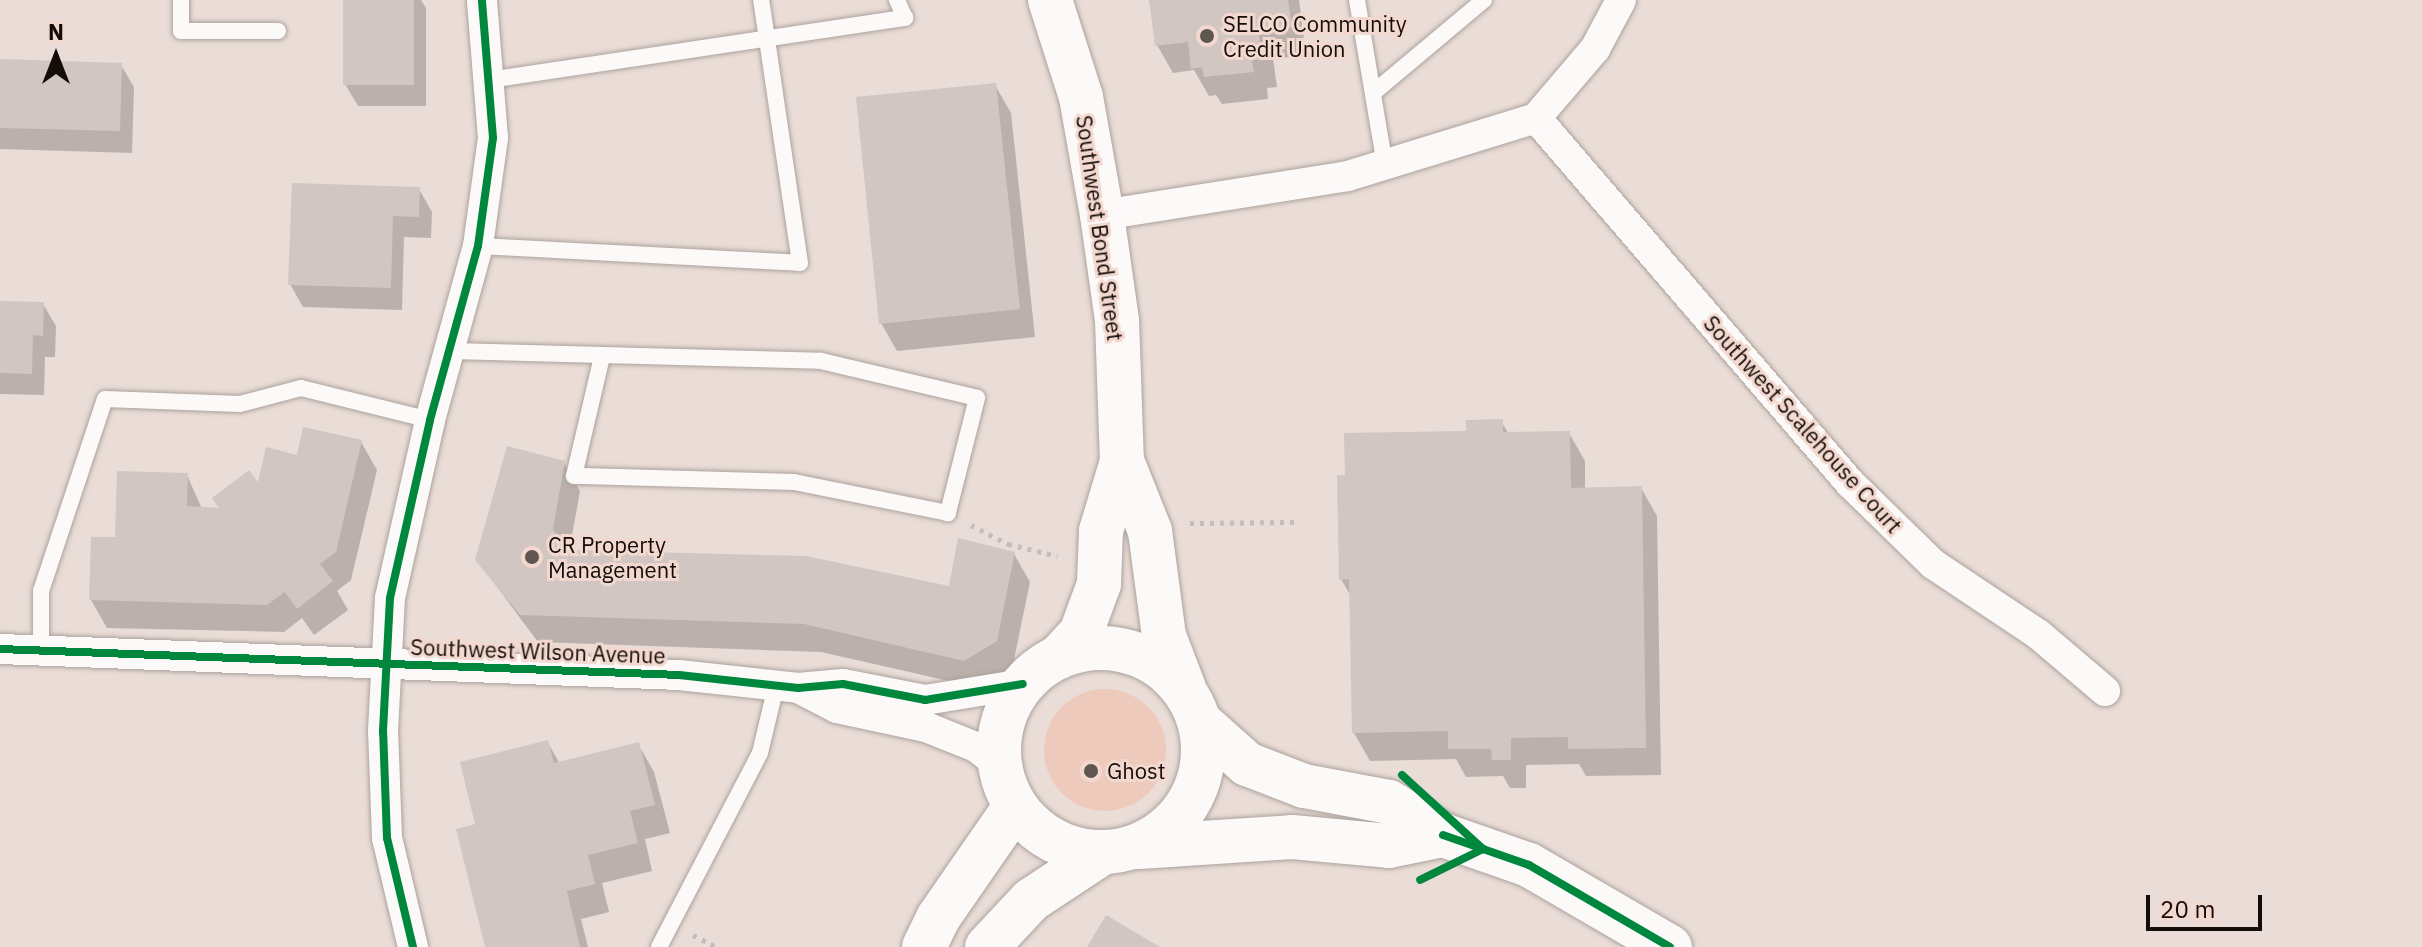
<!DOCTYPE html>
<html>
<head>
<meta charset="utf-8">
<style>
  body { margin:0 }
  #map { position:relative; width:2422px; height:947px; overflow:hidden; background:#eadcd6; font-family:"IBM Plex Sans",sans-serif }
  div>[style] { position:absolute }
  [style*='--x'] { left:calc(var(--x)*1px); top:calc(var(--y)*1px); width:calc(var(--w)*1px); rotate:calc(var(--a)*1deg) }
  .green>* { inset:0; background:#eecabc }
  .round { border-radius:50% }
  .shadow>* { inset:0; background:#0003 }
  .building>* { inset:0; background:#d1c6c1 }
  .path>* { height:5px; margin-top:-2.5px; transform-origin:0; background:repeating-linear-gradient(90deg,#c3bebb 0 4px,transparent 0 10px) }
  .roads { filter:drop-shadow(0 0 2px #aca29d) drop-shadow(0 0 2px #aca29d) }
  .lane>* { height:16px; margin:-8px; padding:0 8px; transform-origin:8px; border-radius:8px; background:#fcfaf9 }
  .street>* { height:30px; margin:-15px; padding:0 15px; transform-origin:15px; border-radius:15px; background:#fcfaf9 }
  .secondary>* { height:44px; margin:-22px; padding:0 22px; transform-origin:22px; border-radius:22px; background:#fcfaf9 }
  .secondary>.ring { margin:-22px; padding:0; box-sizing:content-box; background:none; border:44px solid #fcfaf9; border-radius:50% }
  .cycleway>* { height:8px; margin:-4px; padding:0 4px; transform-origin:4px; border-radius:4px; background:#00873e }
  .dots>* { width:22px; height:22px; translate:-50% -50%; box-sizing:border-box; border:4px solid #f2d8ce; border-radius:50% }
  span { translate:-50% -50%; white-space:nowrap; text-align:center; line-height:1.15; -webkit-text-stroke:6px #f2d8ce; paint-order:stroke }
  .poi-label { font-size:22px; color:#140c09 }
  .left { translate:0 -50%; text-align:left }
  .street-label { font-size:22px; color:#140c09 }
  .north { position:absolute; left:16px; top:16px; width:80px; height:80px; -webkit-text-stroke:6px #f2d8ce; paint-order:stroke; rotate:0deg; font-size:22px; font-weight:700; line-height:32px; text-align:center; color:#140c09 }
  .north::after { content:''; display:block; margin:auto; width:28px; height:36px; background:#140c09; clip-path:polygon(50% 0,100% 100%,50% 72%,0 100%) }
  .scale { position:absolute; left:2146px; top:895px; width:116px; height:36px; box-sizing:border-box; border:4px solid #140c09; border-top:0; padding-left:10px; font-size:24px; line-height:28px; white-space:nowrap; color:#140c09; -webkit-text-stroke:6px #f2d8ce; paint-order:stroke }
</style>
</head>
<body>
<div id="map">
  <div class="green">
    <div class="round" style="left:1044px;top:689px;width:122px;height:122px"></div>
  </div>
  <div class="shadow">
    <div style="clip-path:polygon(345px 0,421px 0,426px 8px,426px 106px,358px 106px,345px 84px)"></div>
    <div style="clip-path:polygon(1151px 0,1299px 0,1306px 55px,1273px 59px,1277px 87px,1267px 88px,1268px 99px,1222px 104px,1216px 95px,1209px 96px,1194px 70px,1173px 73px,1157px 45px)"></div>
    <div style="clip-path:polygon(0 61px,121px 65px,134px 87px,132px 153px,0 149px)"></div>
    <div style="clip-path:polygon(995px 85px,1011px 113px,1035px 337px,897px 351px,881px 323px)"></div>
    <div style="clip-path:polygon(419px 189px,432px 212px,431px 238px,404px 237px,402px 310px,303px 307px,290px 284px)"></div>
    <div style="clip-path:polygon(0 303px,43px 304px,56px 326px,55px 357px,45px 357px,44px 395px,0 394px)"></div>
    <div style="clip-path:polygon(1501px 421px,1509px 434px,1569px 433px,1585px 461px,1585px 489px,1641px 488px,1657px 516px,1661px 775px,1586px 776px,1579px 764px,1526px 765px,1526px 788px,1510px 788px,1503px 776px,1466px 777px,1456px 759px,1370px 761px,1354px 733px,1352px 598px,1341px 579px,1347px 477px)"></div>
    <div style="clip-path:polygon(361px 442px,377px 470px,351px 580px,337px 591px,348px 610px,314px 635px,302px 618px,284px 632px,107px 628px,91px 600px,117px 539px,187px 475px,202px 509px,221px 510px,298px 457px)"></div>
    <div style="clip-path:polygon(564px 463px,580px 491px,569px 552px,950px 589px,1014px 554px,1030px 582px,1012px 669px,980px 688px,821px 652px,538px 642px,477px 560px)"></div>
    <div style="clip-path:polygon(548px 743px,560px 764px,638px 744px,654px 772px,670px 833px,645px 839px,652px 871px,602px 883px,609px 912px,581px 919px,588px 947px,487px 947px,478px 826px)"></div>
  </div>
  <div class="building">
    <div style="clip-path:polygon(343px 0,414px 0,414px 85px,343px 85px)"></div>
    <div style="clip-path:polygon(1149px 0,1288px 0,1292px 27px,1258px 31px,1263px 59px,1252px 60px,1254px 72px,1204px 77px,1202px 67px,1191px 69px,1188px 42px,1155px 46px)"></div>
    <div style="clip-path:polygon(0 59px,122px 63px,120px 131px,0 128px)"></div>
    <div style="clip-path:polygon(996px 83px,1020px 309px,879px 324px,856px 97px)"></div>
    <div style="clip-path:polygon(292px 183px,420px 187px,419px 217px,393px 216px,391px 288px,288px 285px)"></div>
    <div style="clip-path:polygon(0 301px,44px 302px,43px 336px,33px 335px,32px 374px,0 373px)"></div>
    <div style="clip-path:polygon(1503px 419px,1503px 432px,1570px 431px,1571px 488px,1642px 486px,1646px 748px,1568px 749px,1568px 737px,1511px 738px,1511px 760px,1492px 760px,1491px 749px,1448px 749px,1448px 731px,1352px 733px,1349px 579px,1339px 580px,1337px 475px,1345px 475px,1344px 433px,1466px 431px,1466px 420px)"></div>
    <div style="clip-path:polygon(303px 427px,362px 440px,336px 552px,320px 564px,333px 581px,297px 609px,285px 592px,267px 605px,89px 600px,91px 537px,115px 537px,117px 471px,188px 473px,187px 506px,219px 508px,212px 498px,249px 470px,258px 482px,266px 447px,297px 455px)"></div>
    <div style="clip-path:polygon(507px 446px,565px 461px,553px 529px,565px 550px,806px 556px,949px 586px,958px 538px,1015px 552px,997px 641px,964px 661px,804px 624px,520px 615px,475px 560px)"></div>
    <div style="clip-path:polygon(548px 740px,554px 763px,639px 742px,655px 805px,630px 811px,638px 843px,588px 855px,595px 884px,567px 891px,580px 947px,485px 947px,456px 829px,475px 824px,460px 762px)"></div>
    <div style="clip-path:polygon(1106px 915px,1160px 947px,1087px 947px)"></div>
  </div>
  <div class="path">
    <div style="--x:1190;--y:523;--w:104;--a:-0.6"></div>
    <div style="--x:971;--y:525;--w:42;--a:27.2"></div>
    <div style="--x:1008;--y:544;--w:51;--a:13.5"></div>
    <div style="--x:693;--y:935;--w:27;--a:27"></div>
  </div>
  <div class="roads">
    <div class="lane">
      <div style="--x:181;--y:0;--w:31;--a:90"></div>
      <div style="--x:181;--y:31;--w:97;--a:0"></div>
      <div style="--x:1357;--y:0;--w:167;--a:80.4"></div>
      <div style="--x:489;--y:80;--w:421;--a:-8.5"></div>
      <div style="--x:905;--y:18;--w:20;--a:-114"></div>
      <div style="--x:1373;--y:93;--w:145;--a:-40"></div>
      <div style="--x:478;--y:246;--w:322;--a:3"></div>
      <div style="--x:800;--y:263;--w:266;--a:-98.4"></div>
      <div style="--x:451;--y:351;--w:370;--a:1.5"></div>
      <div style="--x:821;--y:361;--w:160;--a:13.3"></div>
      <div style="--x:977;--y:398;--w:119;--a:104.2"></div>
      <div style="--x:948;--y:513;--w:157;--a:-168.6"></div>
      <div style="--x:794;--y:482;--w:220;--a:-178.4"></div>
      <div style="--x:574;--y:476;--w:122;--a:-76.8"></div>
      <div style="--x:41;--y:651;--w:60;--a:-90"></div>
      <div style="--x:41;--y:591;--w:202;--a:-71.6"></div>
      <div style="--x:105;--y:399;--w:135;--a:2.1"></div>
      <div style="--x:240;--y:404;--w:63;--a:-14.7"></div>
      <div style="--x:301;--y:388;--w:133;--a:13.9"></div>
      <div style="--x:659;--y:947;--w:219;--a:-62.5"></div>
      <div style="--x:760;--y:753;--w:69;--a:-76.6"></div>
    </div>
    <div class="street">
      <div style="--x:1536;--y:118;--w:483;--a:49.3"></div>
      <div style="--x:1851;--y:484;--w:115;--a:44.3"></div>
      <div style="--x:1933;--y:564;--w:126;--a:33.7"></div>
      <div style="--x:2038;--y:634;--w:88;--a:40.4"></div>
      <div style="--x:1102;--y:215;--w:249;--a:-9"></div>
      <div style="--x:1348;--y:176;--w:197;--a:-17.1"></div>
      <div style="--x:1536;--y:118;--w:91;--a:-49.5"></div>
      <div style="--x:1595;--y:49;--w:55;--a:-62"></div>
      <div style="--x:0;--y:649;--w:679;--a:2.19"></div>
      <div style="--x:679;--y:675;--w:120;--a:6.2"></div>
      <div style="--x:798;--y:688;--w:45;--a:-5.1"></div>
      <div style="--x:843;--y:684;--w:84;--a:11"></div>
      <div style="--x:925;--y:700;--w:99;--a:-9.3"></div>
      <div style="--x:798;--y:688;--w:44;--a:27.1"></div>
      <div style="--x:837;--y:708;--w:91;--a:12.1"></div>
      <div style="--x:926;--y:727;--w:54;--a:21.8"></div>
      <div style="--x:976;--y:747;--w:29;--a:38"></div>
      <div style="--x:413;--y:947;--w:112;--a:-103.4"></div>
      <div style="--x:387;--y:838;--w:107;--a:-92.1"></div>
      <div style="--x:383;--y:731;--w:133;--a:-87"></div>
      <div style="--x:390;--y:598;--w:182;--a:-77.3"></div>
      <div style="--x:430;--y:420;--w:180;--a:-74.6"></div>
      <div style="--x:478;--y:246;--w:109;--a:-82.1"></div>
      <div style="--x:493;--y:138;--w:138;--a:-94.6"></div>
    </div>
    <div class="secondary">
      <div style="--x:1050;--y:0;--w:102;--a:72.3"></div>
      <div style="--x:1081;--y:97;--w:120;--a:79.9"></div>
      <div style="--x:1102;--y:215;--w:106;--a:81.9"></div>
      <div style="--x:1117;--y:320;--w:141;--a:88"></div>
      <div style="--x:1122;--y:461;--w:73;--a:106.7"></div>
      <div style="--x:1101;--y:531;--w:53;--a:92.2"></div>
      <div style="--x:1099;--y:584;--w:52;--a:110.2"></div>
      <div style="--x:1081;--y:633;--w:33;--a:133"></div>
      <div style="--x:1122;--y:461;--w:75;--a:68.2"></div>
      <div style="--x:1150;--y:531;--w:106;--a:82.4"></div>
      <div style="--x:1164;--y:636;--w:56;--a:69"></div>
      <div class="ring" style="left:999px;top:648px;width:160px;height:160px"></div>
      <div style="--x:1201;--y:723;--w:62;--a:41.7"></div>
      <div style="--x:1247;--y:764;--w:61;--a:21.1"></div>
      <div style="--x:1304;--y:786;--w:86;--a:10.7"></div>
      <div style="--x:1389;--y:802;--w:63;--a:31.4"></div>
      <div style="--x:1443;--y:835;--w:91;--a:19.2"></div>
      <div style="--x:1529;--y:865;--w:163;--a:30.2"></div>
      <div style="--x:1139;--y:847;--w:153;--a:-3.7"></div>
      <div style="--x:1292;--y:837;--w:97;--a:5.3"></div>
      <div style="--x:1389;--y:846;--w:55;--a:-11.5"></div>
      <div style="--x:924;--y:947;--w:32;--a:-64"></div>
      <div style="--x:938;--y:918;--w:135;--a:-55.3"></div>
      <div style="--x:987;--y:947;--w:64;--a:-46.9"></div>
      <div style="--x:1031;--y:900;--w:85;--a:-33.5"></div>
    </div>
  </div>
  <div class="cycleway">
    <div style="--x:0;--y:649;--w:679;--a:2.19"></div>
    <div style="--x:679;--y:675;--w:120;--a:6.2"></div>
    <div style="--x:798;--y:688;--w:45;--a:-5.1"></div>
    <div style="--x:843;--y:684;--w:84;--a:11"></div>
    <div style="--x:925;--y:700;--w:99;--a:-9.3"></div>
    <div style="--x:1402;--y:775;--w:110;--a:42.4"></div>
    <div style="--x:1483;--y:849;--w:70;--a:153.8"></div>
    <div style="--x:1443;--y:835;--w:91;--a:19.2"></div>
    <div style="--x:1529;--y:865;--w:163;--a:30.2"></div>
    <div style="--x:413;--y:947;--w:112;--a:-103.4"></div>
    <div style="--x:387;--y:838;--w:107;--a:-92.1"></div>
    <div style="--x:383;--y:731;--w:133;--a:-87"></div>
    <div style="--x:390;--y:598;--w:182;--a:-77.3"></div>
    <div style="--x:430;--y:420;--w:180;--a:-74.6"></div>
    <div style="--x:478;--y:246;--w:109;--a:-82.1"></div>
    <div style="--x:493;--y:138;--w:138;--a:-94.6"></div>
  </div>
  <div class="dots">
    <div style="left:1207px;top:36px;background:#5f5551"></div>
    <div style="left:532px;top:557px;background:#5f5551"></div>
    <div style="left:1091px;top:771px;background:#5f5551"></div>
  </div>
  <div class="poi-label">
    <span class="left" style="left:1223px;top:36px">SELCO Community<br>Credit Union</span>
    <span class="left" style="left:548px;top:557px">CR Property<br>Management</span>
    <span class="left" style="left:1107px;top:771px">Ghost</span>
  </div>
  <div class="street-label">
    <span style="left:1100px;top:228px;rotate:82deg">Southwest Bond Street</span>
    <span style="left:1803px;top:424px;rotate:48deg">Southwest Scalehouse Court</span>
    <span style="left:538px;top:651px;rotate:2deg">Southwest Wilson Avenue</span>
  </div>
  <div class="north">N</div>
  <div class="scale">20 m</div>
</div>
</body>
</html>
